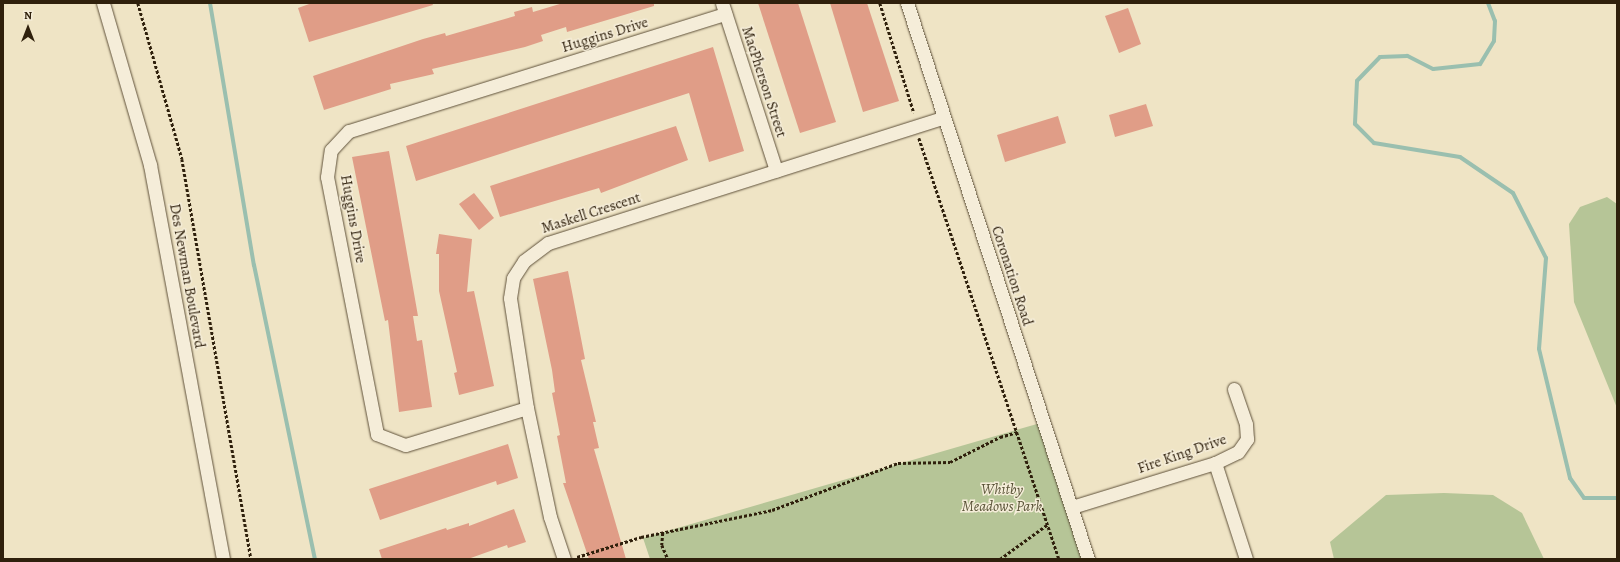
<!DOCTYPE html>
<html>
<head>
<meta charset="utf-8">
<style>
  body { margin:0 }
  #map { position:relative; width:1620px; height:562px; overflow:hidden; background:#efe4c5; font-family:Alegreya,serif }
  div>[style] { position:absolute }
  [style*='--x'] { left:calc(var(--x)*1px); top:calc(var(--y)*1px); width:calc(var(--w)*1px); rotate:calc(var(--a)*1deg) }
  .green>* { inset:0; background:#b6c597 }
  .stream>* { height:4px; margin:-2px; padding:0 2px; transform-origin:2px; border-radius:2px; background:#9abfaf }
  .building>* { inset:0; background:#e09d87 }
  .path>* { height:2.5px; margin-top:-1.25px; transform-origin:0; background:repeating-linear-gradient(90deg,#2f200c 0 3px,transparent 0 5px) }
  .roads { filter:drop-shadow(0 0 1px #5f513a) drop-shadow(0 0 1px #5f513a) }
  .minor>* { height:13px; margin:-6.5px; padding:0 6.5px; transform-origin:6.5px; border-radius:6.5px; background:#f5edd9 }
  span { translate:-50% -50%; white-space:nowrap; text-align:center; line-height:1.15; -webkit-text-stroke:3px #f5edd9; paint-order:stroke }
  .street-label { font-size:15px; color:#2f200c }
  .park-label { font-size:15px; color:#585236; font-style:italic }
  .frame { position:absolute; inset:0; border:4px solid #2f200c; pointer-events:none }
  .north { position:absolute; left:8px; top:8px; width:40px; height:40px; -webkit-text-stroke:3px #f5edd9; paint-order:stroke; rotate:0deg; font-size:11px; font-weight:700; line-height:16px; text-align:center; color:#2f200c }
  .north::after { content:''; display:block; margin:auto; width:14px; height:18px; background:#2f200c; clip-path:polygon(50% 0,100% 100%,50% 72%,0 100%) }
</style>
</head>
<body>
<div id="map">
  <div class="green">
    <div style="clip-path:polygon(1607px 197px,1617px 204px,1617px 408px,1574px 302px,1569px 224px,1580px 207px)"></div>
    <div style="clip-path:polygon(1044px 422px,1087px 559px,650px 559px,643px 538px)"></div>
    <div style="clip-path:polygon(1444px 493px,1493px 495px,1522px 513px,1544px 559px,1334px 559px,1330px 542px,1386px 495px)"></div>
  </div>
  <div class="stream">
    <div style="--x:210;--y:3;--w:266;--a:80.5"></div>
    <div style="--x:254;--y:265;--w:300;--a:78.3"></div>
    <div style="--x:1488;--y:3;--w:19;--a:69"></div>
    <div style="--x:1495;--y:21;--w:20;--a:93"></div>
    <div style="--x:1494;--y:41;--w:27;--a:121"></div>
    <div style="--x:1480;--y:64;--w:47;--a:173.9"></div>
    <div style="--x:1433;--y:69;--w:29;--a:-153"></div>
    <div style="--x:1407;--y:56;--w:27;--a:178"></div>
    <div style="--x:1380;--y:57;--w:33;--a:134"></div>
    <div style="--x:1357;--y:81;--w:43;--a:92.7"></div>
    <div style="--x:1355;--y:124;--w:27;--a:45"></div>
    <div style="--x:1374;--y:143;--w:87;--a:9.2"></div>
    <div style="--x:1460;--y:157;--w:64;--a:34.2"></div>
    <div style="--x:1513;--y:193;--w:73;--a:63.1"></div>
    <div style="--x:1546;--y:258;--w:91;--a:94.4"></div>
    <div style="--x:1539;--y:349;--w:133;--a:76.5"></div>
    <div style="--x:1570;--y:478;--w:24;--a:55"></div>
    <div style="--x:1584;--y:498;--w:33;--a:0"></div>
  </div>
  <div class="building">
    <div style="clip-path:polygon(312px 3px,432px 3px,433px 5px,309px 42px,298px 8px)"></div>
    <div style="clip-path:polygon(563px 3px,654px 3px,654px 6px,567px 32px,566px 27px,541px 35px,543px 41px,525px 47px,432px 69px,434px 74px,390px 84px,391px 89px,324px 110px,313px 76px,423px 39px,445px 33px,446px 36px,515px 16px,514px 12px,532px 7px,533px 12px)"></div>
    <div style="clip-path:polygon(758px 3px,798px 3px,836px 122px,800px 133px)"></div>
    <div style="clip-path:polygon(830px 3px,867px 3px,899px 101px,863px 112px)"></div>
    <div style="clip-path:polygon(1128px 8px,1141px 44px,1119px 53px,1105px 16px)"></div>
    <div style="clip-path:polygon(713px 47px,744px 151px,709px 162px,689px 93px,416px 181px,406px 146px)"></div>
    <div style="clip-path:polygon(1146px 104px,1153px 126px,1115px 137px,1109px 115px)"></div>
    <div style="clip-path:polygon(1058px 116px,1066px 143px,1005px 162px,997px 135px)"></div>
    <div style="clip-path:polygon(676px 126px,688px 160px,601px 193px,599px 188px,500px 217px,490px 186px)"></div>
    <div style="clip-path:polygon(389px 151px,418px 316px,413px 316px,417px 341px,422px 340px,432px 407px,399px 412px,388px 320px,385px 321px,352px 157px)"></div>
    <div style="clip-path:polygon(474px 193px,494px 218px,479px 230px,459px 204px)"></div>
    <div style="clip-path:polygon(439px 234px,472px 239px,467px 292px,474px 291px,494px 386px,459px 395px,454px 373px,457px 372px,439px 291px,439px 254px,436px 254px)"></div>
    <div style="clip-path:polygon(568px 271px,585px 359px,581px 360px,596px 422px,593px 422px,599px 448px,594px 449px,626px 559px,589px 559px,563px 483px,566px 483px,557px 436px,560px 435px,552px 393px,555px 392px,552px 370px,533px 279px)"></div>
    <div style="clip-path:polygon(508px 444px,518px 478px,497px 485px,496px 481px,380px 520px,369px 489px)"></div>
    <div style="clip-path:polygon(514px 509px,526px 542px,508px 548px,507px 545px,468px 559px,382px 559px,379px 550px,446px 528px,447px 530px,469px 523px,469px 526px)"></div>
  </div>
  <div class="path">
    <div style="--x:138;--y:3;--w:162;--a:74.2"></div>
    <div style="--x:182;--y:159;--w:406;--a:80.2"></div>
    <div style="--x:880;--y:3;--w:115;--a:72.8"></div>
    <div style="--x:919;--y:138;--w:444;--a:71.6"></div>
    <div style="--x:663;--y:533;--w:12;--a:95"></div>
    <div style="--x:662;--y:545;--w:15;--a:67"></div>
    <div style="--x:577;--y:557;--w:67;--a:-17.4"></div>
    <div style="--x:641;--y:537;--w:134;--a:-11.6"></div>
    <div style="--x:772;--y:510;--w:134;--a:-20.5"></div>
    <div style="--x:898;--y:463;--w:52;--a:-1.1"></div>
    <div style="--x:950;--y:462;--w:56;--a:-26.6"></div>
    <div style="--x:1000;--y:437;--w:18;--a:-16"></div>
    <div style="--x:1000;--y:559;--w:59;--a:-36.1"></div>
  </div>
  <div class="roads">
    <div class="minor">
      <div style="--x:103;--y:3;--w:169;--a:73.8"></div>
      <div style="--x:150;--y:165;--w:401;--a:79.5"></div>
      <div style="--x:722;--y:3;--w:176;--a:72.1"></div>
      <div style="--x:907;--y:3;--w:585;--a:71.97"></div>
      <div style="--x:527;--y:408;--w:127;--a:163.1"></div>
      <div style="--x:405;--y:445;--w:30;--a:-159"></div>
      <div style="--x:377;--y:434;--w:262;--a:-101"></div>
      <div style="--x:327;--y:177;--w:27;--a:-82"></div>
      <div style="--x:331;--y:150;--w:26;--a:-47"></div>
      <div style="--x:349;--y:131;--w:394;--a:-17.3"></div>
      <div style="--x:1215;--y:463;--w:101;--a:72.1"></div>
      <div style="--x:1072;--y:507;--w:150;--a:-17.1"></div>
      <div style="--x:1215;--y:463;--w:25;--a:-26"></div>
      <div style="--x:1238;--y:452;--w:16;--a:-55"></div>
      <div style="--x:1247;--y:439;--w:15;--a:-94"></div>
      <div style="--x:1246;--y:424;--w:37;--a:-109"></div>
      <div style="--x:564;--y:559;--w:44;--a:-108.4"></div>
      <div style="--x:550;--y:517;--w:111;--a:-101.9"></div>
      <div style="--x:527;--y:408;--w:111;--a:-98.8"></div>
      <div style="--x:510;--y:298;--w:20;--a:-81"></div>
      <div style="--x:513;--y:278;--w:20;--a:-57"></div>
      <div style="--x:524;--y:261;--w:30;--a:-37"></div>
      <div style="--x:548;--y:243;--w:414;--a:-17.6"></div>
    </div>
  </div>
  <div class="street-label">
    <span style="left:605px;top:35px;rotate:-17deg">Huggins Drive</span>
    <span style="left:764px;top:82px;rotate:72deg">MacPherson Street</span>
    <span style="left:591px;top:213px;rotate:-18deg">Maskell Crescent</span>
    <span style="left:353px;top:219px;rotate:80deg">Huggins Drive</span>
    <span style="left:187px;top:276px;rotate:80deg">Des Newman Boulevard</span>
    <span style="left:1012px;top:276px;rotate:72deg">Coronation Road</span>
    <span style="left:1182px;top:454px;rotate:-19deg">Fire King Drive</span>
  </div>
  <div class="park-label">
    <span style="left:1002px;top:498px">Whitby<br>Meadows Park</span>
  </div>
  <div class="frame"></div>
  <div class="north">N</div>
</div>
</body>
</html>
